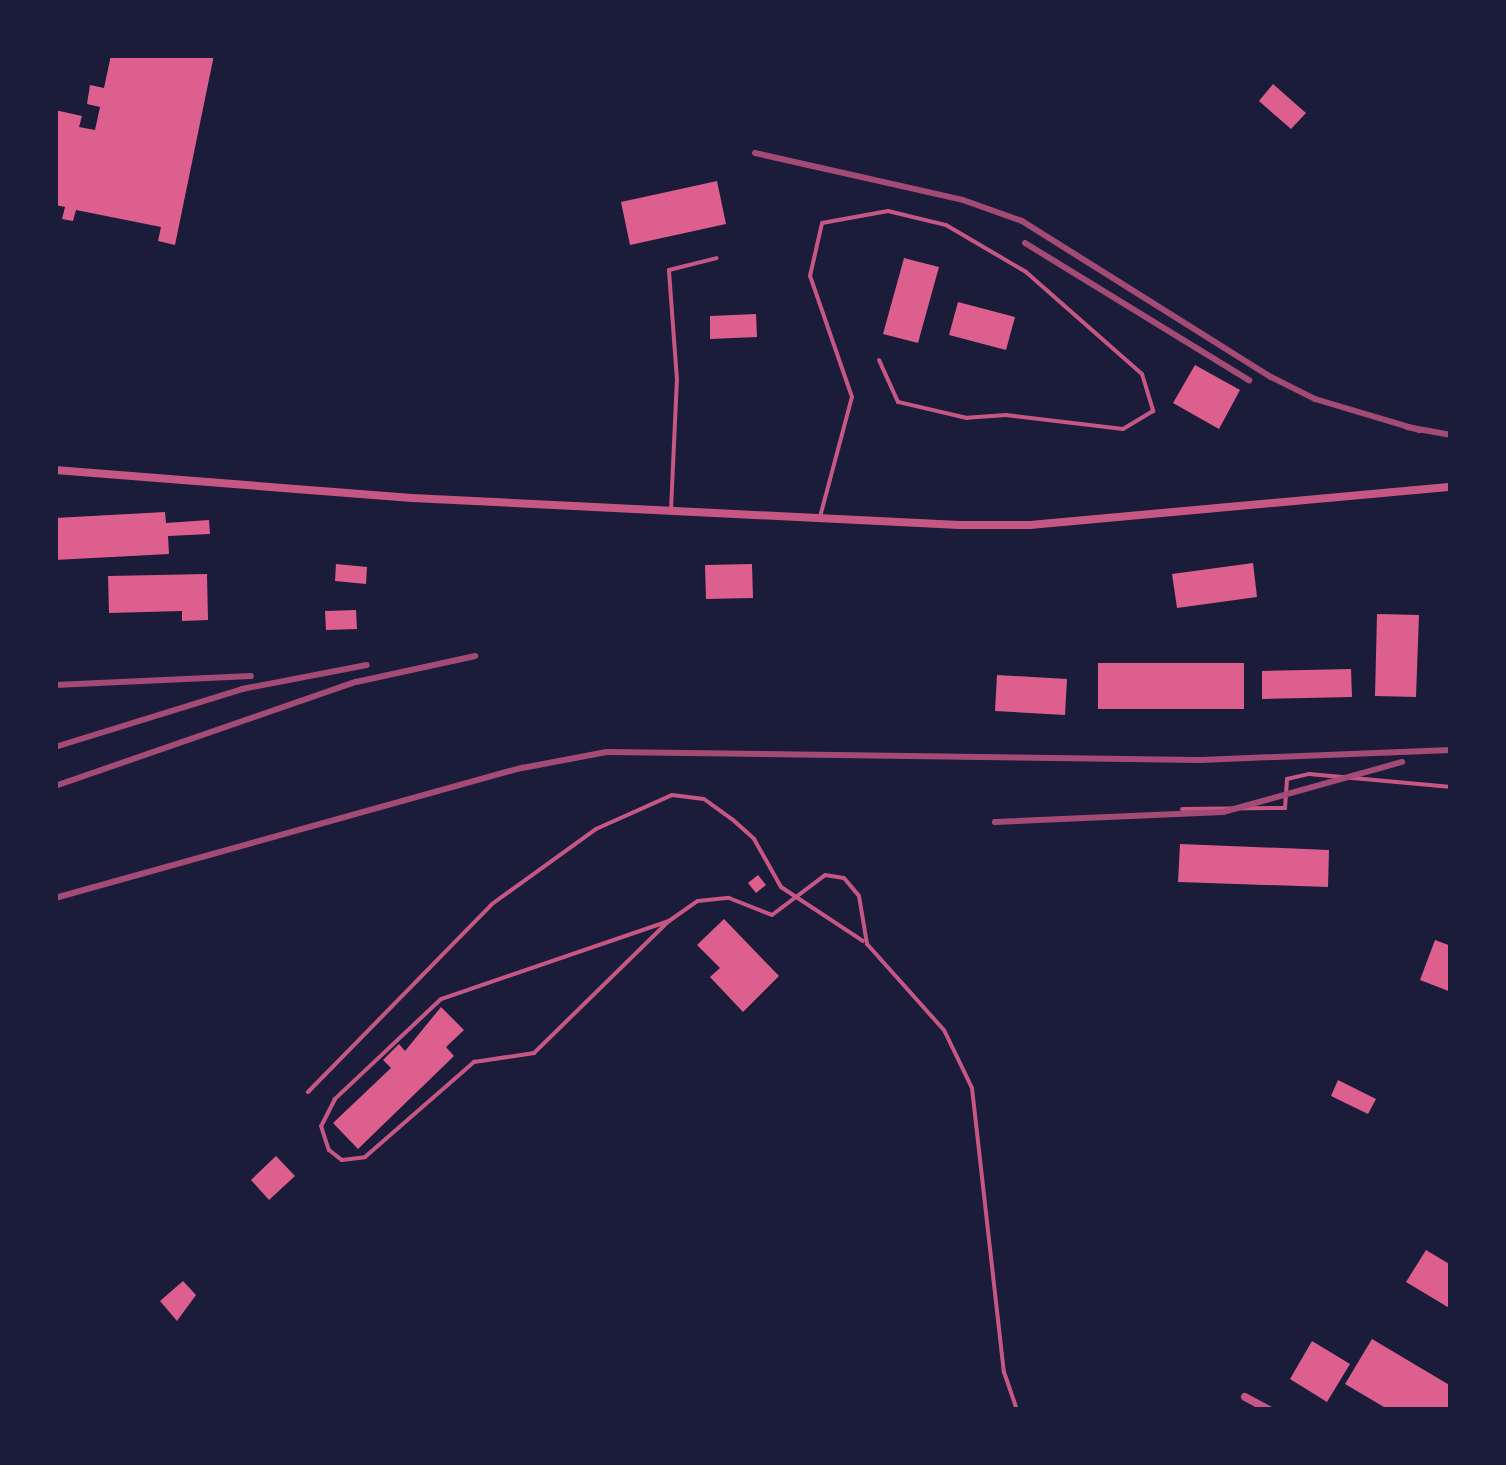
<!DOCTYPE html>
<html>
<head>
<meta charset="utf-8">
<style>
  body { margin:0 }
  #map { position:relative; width:1506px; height:1465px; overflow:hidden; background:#1b1b3a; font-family:Merriweather,serif }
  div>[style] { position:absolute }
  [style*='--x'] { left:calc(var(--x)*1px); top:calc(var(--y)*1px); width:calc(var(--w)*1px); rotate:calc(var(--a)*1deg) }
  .building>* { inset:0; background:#dd5f8e }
  .service>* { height:4px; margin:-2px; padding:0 2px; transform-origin:2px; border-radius:2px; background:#c65784 }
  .minor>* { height:8px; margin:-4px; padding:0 4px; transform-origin:4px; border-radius:4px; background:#c65784 }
  .rail>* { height:6px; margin:-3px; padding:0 3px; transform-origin:3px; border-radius:3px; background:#a44b75 }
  span { translate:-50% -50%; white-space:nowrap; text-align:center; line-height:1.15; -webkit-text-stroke:9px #1b1b3a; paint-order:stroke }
  .frame { position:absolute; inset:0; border:58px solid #1b1b3a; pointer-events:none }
</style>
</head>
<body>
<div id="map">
  <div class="building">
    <div style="clip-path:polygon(111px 55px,214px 55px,175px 245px,158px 241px,161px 227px,76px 210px,73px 221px,62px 219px,65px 207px,55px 205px,55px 110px,82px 116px,79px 127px,95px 130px,100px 107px,87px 104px,90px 85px,104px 88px)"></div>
    <div style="clip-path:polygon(1273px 84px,1306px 113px,1291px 129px,1259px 101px)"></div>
    <div style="clip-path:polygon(717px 181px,726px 224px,630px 245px,621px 202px)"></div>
    <div style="clip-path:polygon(904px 258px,939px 267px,918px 343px,883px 334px)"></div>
    <div style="clip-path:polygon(958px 302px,1015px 317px,1006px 350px,949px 335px)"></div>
    <div style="clip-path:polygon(756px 314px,757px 337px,710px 339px,710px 316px)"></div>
    <div style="clip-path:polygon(1195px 365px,1240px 390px,1219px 429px,1173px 403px)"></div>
    <div style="clip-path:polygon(165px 512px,166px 523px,209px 520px,210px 534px,168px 536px,169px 554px,55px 560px,55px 518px)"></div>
    <div style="clip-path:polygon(1253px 563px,1257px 597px,1177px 608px,1172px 574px)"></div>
    <div style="clip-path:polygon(336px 564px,367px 567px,366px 584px,335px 581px)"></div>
    <div style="clip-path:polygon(752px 564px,753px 598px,706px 599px,705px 565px)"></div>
    <div style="clip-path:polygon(207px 574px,208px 620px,182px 621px,182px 611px,109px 613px,108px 576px)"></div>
    <div style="clip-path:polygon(356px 610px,357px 629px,326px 630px,325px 611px)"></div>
    <div style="clip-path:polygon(1377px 614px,1419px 615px,1416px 697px,1375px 696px)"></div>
    <div style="clip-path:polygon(1098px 663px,1244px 663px,1244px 709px,1098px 709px)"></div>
    <div style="clip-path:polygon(1351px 669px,1352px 697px,1262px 699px,1262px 671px)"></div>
    <div style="clip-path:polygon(997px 675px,1067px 679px,1065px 715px,995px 711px)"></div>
    <div style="clip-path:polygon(1180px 844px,1329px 850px,1328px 887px,1178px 882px)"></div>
    <div style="clip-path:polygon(758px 875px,766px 885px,756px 893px,748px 883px)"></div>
    <div style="clip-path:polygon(724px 919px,779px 976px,743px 1012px,710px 977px,720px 968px,697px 945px)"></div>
    <div style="clip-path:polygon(1435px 940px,1451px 946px,1451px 992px,1420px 980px)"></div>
    <div style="clip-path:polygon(441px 1007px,464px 1030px,446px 1047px,454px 1056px,358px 1149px,333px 1123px,391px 1068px,383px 1060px,399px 1044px,405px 1051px)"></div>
    <div style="clip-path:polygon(1338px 1080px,1376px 1099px,1368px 1114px,1331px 1096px)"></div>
    <div style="clip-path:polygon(276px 1156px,295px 1176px,269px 1200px,251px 1180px)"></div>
    <div style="clip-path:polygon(1426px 1250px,1451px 1265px,1451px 1309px,1406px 1282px)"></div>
    <div style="clip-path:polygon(183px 1281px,196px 1295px,177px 1321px,160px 1301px)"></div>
    <div style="clip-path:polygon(1372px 1339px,1451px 1386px,1451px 1410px,1389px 1410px,1345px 1384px)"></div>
    <div style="clip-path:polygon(1312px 1341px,1350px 1364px,1327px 1402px,1290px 1379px)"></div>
  </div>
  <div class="service">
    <div style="--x:671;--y:510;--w:130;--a:-87.4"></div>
    <div style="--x:677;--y:380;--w:110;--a:-94.2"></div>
    <div style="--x:669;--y:270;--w:49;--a:-14"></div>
    <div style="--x:820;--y:517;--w:124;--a:-75.1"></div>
    <div style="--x:852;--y:397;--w:128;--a:-109.1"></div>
    <div style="--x:810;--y:276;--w:54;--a:-77.2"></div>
    <div style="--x:822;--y:223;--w:67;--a:-10.3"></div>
    <div style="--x:888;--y:211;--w:60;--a:13.6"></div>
    <div style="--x:946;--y:225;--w:93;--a:30.4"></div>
    <div style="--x:1026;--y:272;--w:154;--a:41.3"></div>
    <div style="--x:1142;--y:374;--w:39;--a:73"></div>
    <div style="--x:1153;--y:411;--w:35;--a:149"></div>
    <div style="--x:1123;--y:429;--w:118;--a:-173.2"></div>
    <div style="--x:1006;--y:415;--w:39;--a:176"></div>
    <div style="--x:967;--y:418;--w:71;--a:-166.9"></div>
    <div style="--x:898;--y:402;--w:46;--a:-114.3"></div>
    <div style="--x:1182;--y:809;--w:103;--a:-0.6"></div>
    <div style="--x:1285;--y:808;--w:29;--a:-86"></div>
    <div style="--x:1287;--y:779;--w:23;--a:-13"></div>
    <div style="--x:1309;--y:774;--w:143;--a:5.2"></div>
    <div style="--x:669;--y:921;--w:241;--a:161.1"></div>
    <div style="--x:441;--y:999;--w:146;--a:136.7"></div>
    <div style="--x:335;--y:1099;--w:30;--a:117"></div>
    <div style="--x:321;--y:1126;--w:25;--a:72"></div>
    <div style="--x:329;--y:1150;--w:16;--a:38"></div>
    <div style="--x:342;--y:1160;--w:23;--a:-7"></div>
    <div style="--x:365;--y:1157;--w:145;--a:-41.1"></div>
    <div style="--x:474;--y:1062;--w:61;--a:-8.5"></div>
    <div style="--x:534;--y:1053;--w:189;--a:-44.4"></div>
    <div style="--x:669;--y:921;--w:35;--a:-35"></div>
    <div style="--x:698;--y:901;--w:31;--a:-6"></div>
    <div style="--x:729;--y:898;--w:46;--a:21.6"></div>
    <div style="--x:772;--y:915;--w:66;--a:-37"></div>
    <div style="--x:825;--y:875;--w:19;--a:9"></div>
    <div style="--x:844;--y:878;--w:23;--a:50"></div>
    <div style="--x:859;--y:896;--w:49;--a:80.5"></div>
    <div style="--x:867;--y:944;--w:115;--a:48.2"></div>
    <div style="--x:944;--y:1030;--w:64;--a:64.2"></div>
    <div style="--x:972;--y:1088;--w:286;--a:83.6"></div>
    <div style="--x:1004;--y:1372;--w:40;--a:71.1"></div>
    <div style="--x:308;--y:1092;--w:263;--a:-45.6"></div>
    <div style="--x:492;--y:904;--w:128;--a:-35.8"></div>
    <div style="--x:596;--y:829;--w:83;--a:-24.1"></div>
    <div style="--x:672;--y:795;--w:32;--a:7"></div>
    <div style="--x:704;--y:799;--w:34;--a:36"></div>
    <div style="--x:732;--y:819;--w:30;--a:42"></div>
    <div style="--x:754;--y:839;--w:55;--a:60.6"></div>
    <div style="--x:781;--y:887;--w:98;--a:33.4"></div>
  </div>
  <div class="minor">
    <div style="--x:55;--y:470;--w:358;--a:4.5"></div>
    <div style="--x:412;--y:498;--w:548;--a:2.83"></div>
    <div style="--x:959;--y:525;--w:71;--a:0"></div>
    <div style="--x:1030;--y:525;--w:423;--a:-5.2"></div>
    <div style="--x:1245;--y:1397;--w:27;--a:28"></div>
  </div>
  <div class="rail">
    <div style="--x:755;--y:153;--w:213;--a:12.7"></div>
    <div style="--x:963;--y:200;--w:63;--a:19.6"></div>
    <div style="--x:1022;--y:221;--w:294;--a:32.1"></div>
    <div style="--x:1271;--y:377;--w:49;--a:26.6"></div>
    <div style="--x:1315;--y:399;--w:109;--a:16.6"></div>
    <div style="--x:1025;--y:243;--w:263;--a:31.5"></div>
    <div style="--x:1407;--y:427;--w:45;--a:10.3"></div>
    <div style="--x:55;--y:685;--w:196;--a:-2.6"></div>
    <div style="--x:55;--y:747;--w:196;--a:-17.2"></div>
    <div style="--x:242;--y:689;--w:127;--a:-10.9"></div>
    <div style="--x:55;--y:786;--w:318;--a:-19.1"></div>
    <div style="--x:356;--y:682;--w:122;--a:-12.3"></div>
    <div style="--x:995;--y:822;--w:228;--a:-2.5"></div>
    <div style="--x:1223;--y:812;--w:186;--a:-15.6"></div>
    <div style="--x:55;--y:898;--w:485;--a:-15.6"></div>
    <div style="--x:522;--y:768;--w:86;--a:-10.7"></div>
    <div style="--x:607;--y:752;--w:593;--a:0.77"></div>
    <div style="--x:1200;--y:760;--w:251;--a:-2.3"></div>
  </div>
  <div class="frame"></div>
</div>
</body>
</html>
